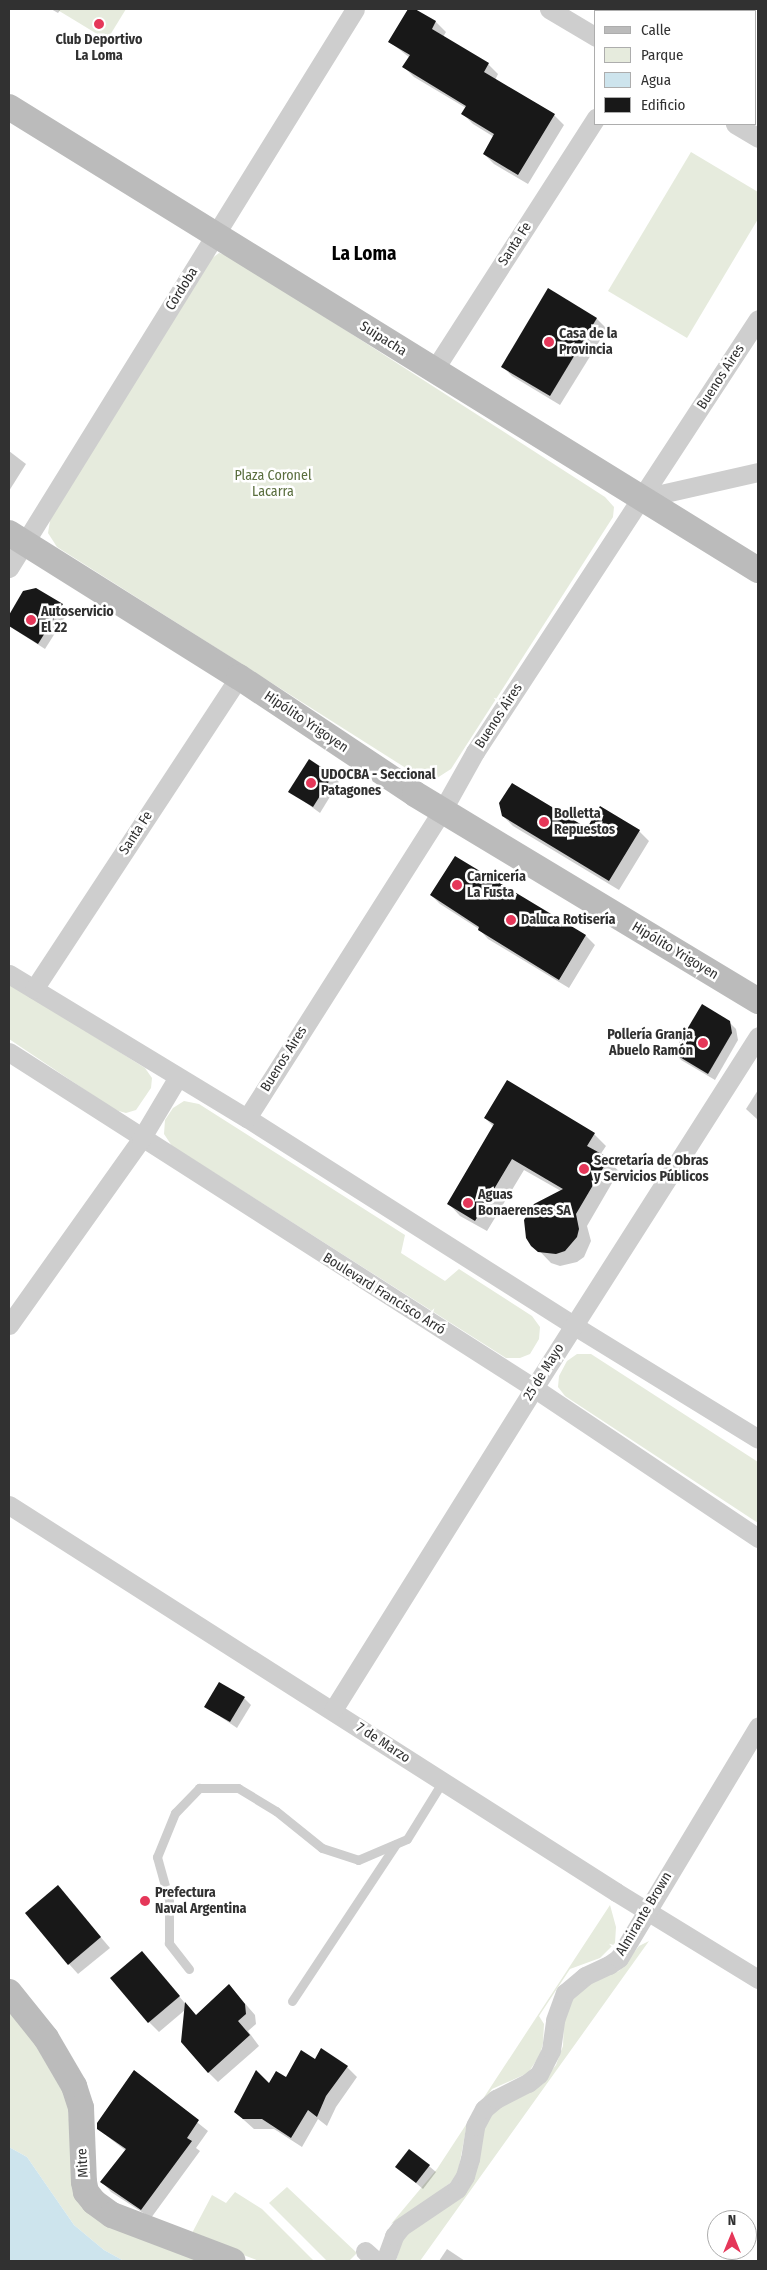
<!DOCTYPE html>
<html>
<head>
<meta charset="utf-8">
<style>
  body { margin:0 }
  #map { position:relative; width:767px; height:2270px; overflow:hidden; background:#fff; font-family:"Fira Sans Condensed",sans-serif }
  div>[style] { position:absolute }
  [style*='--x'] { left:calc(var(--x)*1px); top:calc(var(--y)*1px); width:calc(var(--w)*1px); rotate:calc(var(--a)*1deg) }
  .green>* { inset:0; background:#e6ebdd }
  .water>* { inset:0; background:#cde4ed }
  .shadow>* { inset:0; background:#0003 }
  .building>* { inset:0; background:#181818 }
  .lane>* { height:9px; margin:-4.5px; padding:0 4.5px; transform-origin:4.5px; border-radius:4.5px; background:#cecece }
  .street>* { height:19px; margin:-9.5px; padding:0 9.5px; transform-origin:9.5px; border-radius:9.5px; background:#cecece }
  .secondary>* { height:26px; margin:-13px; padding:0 13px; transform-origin:13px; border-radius:13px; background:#bbb }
  .dots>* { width:14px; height:14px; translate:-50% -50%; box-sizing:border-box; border:2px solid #fff; border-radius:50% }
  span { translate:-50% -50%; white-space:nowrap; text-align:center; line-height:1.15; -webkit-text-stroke:5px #fff; paint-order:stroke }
  .poi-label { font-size:14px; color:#313131; font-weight:700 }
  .left { translate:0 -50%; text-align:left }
  .right { translate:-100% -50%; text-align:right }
  .street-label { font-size:14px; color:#313131 }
  .park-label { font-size:14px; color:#5a6e3e }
  .district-label { font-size:19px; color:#000; font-weight:700 }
  .frame { position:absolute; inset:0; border:10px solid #313131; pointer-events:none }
  .legend { position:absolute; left:594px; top:10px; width:162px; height:115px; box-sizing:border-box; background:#fff; border:1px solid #adadad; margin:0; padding:6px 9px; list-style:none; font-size:15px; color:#313131 }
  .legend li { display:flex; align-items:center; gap:10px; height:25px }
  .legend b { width:25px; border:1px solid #adadad }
  .north { position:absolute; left:707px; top:2210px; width:50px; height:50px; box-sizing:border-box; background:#fff; border:1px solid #adadad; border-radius:50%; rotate:0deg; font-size:14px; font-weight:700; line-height:20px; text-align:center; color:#313131 }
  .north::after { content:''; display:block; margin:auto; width:18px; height:22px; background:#e53759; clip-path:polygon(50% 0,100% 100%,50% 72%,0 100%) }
</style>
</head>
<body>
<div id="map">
  <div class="green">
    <div style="clip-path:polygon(56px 9px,126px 9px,107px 40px)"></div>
    <div style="clip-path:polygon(691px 152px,758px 192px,758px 219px,687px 338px,608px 291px)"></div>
    <div style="clip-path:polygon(219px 253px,232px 257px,605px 497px,614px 507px,613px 517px,451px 769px,437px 778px,420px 777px,57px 547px,48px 533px,51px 515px,207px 262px)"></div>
    <div style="clip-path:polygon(9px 983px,145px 1068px,152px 1078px,151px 1088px,136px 1110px,126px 1113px,115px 1110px,9px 1039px)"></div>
    <div style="clip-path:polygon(184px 1101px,199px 1104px,405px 1235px,401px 1253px,445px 1281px,459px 1269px,532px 1316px,540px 1327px,539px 1339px,530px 1354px,520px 1358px,506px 1358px,172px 1146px,164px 1134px,165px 1120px,173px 1108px)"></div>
    <div style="clip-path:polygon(577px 1354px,591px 1354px,758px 1462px,758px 1523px,565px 1396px,558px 1387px,559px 1376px,567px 1361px)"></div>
    <div style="clip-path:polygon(610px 1905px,616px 1927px,615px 1943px,600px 1958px,570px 1969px,539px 2016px,544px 2024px,543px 2043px,540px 2055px,528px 2073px,492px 2089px,466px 2129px,458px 2172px,454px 2180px,413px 2211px,391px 2224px,437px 2169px)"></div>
    <div style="clip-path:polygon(649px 1941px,420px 2261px,396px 2261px,404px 2234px,478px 2164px,482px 2132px,491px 2115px,499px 2106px,548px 2075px,556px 2065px,563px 2046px,564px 2022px,574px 1996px,598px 1978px,619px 1971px,639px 1946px)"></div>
    <div style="clip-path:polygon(9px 2008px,47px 2060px,67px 2096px,74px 2180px,204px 2261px,124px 2261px,104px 2250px,74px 2225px,27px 2157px,9px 2147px)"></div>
    <div style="clip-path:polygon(287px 2187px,357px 2253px,349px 2261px,327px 2261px,269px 2203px)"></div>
    <div style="clip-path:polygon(235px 2192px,262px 2209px,314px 2261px,259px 2261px,191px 2235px,212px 2195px,226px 2203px)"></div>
  </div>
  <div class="water">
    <div style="clip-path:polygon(9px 2147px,27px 2157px,74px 2225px,104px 2250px,124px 2261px,9px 2261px)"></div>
  </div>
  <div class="shadow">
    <div style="clip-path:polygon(51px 9px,61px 9px,58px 13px)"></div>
    <div style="clip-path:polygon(409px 9px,436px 22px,446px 32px,443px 37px,488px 64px,498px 74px,495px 80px,554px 115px,564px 125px,528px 184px,494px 164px,484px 154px,494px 137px,473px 124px,463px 114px,466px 108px,414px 77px,404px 67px,410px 58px,390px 42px)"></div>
    <div style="clip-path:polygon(549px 290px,597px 319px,607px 329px,560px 405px,512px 376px,502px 366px)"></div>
    <div style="clip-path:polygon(9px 451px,26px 464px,9px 491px)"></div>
    <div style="clip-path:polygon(24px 592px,62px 605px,69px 611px,45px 649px,9px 626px,9px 617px)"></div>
    <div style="clip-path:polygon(332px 776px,339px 782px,320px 813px,290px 791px)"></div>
    <div style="clip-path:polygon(503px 816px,587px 830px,639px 831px,649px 841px,619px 890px,513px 826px)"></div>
    <div style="clip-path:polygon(505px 887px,586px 936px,595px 945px,569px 988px,488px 939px,479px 929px,440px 904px,431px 895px)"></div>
    <div style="clip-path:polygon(729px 1022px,736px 1029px,738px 1040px,715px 1080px,681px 1060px,675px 1053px)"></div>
    <div style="clip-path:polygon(758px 1090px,758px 1120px,746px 1109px)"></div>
    <div style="clip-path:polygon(485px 1118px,594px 1134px,606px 1146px,600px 1155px,619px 1171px,587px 1226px,591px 1241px,584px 1257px,577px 1262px,560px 1266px,551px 1263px,527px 1238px,561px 1191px,524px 1170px,487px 1231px,460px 1216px,449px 1204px,494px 1127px)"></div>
    <div style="clip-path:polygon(244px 1698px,251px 1705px,237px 1728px,206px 1707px)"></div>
    <div style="clip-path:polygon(58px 1887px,110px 1948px,78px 1974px,69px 1964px)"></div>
    <div style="clip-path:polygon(142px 1953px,196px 2016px,229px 1985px,255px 2015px,256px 2024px,248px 2031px,259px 2046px,218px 2082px,208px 2072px,185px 2010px,159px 2032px,149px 2022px)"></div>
    <div style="clip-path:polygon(321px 2050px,347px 2067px,357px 2077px,336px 2107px,327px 2126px,318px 2119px,302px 2147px,274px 2129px,254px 2129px,235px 2112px,270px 2085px,287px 2078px,315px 2061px)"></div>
    <div style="clip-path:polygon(134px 2072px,208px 2131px,196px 2148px,200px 2151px,151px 2218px,111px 2192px,102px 2182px,126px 2151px,98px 2129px)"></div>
    <div style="clip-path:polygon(410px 2150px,436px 2172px,423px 2189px,397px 2167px)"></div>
    <div style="clip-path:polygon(447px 2249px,465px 2261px,439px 2261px)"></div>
  </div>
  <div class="building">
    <div style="clip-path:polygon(408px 9px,415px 9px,436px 21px,432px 29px,489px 63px,484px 72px,555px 114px,518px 175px,483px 154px,494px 134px,461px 114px,466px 106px,402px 67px,410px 55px,388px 42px)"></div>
    <div style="clip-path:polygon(548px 288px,597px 318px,550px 396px,501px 367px)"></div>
    <div style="clip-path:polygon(36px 588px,63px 604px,38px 644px,9px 626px,9px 615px,23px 591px)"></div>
    <div style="clip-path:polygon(309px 759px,333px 775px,313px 807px,288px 792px)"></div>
    <div style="clip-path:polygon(512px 783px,587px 828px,600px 806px,640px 830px,609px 881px,502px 816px,499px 803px)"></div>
    <div style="clip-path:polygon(455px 856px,586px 935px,559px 980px,478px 930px,479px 927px,430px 895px)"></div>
    <div style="clip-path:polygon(702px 1004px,730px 1021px,732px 1033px,708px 1074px,673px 1053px)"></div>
    <div style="clip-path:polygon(507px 1080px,595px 1133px,587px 1146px,609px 1158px,576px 1214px,579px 1229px,577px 1237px,565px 1251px,556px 1254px,538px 1252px,531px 1246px,526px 1238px,524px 1220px,534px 1204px,563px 1189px,512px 1159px,475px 1221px,447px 1204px,494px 1124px,484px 1118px)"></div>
    <div style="clip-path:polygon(219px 1682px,245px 1697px,230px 1722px,204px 1707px)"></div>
    <div style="clip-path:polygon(58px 1885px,101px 1937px,68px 1965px,25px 1913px)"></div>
    <div style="clip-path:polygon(142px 1951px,180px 1996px,148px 2023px,110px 1978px)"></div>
    <div style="clip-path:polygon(229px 1984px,245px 2004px,246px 2014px,238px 2021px,250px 2035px,208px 2073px,181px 2042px,185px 2002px,196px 2015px)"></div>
    <div style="clip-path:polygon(321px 2048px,348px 2066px,326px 2096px,317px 2117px,308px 2110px,291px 2138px,262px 2119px,243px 2119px,234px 2112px,256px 2070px,269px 2083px,276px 2071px,286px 2077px,301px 2050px,315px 2059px)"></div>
    <div style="clip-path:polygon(134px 2070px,199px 2120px,187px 2138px,192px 2141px,141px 2210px,100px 2182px,126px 2149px,97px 2129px,97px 2123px)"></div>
    <div style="clip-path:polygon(409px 2149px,430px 2165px,416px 2183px,395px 2167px)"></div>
  </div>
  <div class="lane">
    <div style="--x:189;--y:1969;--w:33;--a:-128"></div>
    <div style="--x:169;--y:1943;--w:43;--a:-90"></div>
    <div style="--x:169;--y:1900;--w:45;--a:-105.6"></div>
    <div style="--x:157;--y:1857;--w:48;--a:-67.8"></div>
    <div style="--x:175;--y:1813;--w:35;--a:-46"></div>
    <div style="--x:199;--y:1788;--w:39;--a:0"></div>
    <div style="--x:238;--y:1788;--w:44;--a:31.2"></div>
    <div style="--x:276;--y:1811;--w:59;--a:38.8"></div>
    <div style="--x:322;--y:1848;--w:38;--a:18"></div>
    <div style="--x:358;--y:1860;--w:53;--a:-23.2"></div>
    <div style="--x:407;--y:1839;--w:68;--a:-58.2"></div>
    <div style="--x:292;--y:2001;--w:188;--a:-56.5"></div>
  </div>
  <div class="street">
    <div style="--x:549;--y:9;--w:55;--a:30.8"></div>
    <div style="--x:663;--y:11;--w:2;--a:-63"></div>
    <div style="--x:735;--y:124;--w:27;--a:31"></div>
    <div style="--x:434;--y:370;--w:300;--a:-57.3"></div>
    <div style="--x:643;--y:498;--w:118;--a:-12.7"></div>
    <div style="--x:9;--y:568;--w:657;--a:-58.24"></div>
    <div style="--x:9;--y:974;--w:278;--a:31.2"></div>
    <div style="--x:247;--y:1118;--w:386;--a:32.4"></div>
    <div style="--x:573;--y:1325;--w:217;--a:31.6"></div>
    <div style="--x:34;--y:989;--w:373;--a:-56.7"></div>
    <div style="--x:9;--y:1052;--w:623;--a:32.62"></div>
    <div style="--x:534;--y:1388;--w:270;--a:33.8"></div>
    <div style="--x:247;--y:1118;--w:364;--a:-57.6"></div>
    <div style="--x:442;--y:811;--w:68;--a:-60.8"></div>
    <div style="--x:475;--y:752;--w:517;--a:-56.83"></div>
    <div style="--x:9;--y:1325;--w:228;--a:-54.6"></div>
    <div style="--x:141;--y:1139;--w:72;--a:-59.2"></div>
    <div style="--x:9;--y:1505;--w:720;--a:32.52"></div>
    <div style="--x:616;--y:1892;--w:167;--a:31.5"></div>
    <div style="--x:333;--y:1710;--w:380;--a:-58"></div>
    <div style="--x:534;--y:1388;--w:417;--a:-57.5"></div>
    <div style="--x:365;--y:2251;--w:15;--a:42"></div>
    <div style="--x:385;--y:2261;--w:27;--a:-70"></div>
    <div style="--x:394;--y:2236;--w:11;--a:-52"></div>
    <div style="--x:401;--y:2227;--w:68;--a:-34.2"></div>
    <div style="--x:457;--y:2189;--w:15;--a:-58"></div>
    <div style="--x:465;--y:2176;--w:18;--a:-74"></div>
    <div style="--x:470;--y:2159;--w:33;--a:-81"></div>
    <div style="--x:475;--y:2126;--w:19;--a:-62"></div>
    <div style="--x:484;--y:2109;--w:16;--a:-40"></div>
    <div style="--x:496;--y:2099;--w:36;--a:-27"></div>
    <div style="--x:528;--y:2083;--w:14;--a:-39"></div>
    <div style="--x:539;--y:2074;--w:27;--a:-63"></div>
    <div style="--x:551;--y:2050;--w:30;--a:-82"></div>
    <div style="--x:555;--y:2020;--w:29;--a:-70"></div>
    <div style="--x:565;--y:1993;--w:26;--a:-40"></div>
    <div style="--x:585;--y:1976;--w:26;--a:-25"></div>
    <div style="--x:609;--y:1965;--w:12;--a:-35"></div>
    <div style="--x:619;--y:1958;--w:270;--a:-59"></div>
  </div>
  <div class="secondary">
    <div style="--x:9;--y:107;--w:881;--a:31.72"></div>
    <div style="--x:9;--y:533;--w:271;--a:32.1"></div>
    <div style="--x:239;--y:677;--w:211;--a:33.6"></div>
    <div style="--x:415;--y:794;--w:401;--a:31.1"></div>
    <div style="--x:9;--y:1992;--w:59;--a:51.2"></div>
    <div style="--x:46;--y:2038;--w:56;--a:59.7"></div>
    <div style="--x:74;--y:2086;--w:23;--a:72"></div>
    <div style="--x:81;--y:2108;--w:74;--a:87.7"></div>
    <div style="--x:84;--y:2182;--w:10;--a:79"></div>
    <div style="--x:86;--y:2192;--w:13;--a:51"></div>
    <div style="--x:94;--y:2202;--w:22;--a:36"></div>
    <div style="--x:112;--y:2215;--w:129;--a:20.8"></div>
  </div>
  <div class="dots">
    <div style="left:99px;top:24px;background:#e53759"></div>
    <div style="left:549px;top:342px;background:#e53759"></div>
    <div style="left:31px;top:620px;background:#e53759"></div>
    <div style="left:311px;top:783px;background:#e53759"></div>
    <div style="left:544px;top:822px;background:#e53759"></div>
    <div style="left:457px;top:885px;background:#e53759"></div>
    <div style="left:511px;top:920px;background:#e53759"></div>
    <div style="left:703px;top:1043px;background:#e53759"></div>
    <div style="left:584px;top:1169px;background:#e53759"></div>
    <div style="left:468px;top:1203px;background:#e53759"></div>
    <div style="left:145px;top:1901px;background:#e53759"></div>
  </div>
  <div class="poi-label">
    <span style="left:99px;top:48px">Club Deportivo<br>La Loma</span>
    <span class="left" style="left:559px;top:342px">Casa de la<br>Provincia</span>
    <span class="left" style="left:41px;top:620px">Autoservicio<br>El 22</span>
    <span class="left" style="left:321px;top:783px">UDOCBA - Seccional<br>Patagones</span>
    <span class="left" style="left:554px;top:822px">Bolletta<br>Repuestos</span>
    <span class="left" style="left:467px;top:885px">Carnicería<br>La Fusta</span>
    <span class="left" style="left:521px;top:920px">Daluca Rotisería</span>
    <span class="right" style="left:693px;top:1043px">Pollería Granja<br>Abuelo Ramón</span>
    <span class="left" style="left:594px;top:1169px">Secretaría de Obras<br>y Servicios Públicos</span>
    <span class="left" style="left:478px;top:1203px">Aguas<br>Bonaerenses SA</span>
    <span class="left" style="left:155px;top:1901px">Prefectura<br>Naval Argentina</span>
  </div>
  <div class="street-label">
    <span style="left:515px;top:244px;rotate:-57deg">Santa Fe</span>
    <span style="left:182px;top:289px;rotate:-58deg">Córdoba</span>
    <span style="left:383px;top:339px;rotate:32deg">Suipacha</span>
    <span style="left:721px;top:377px;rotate:-57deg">Buenos Aires</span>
    <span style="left:499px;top:716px;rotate:-57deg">Buenos Aires</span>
    <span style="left:306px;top:722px;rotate:34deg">Hipólito Yrigoyen</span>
    <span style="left:136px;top:833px;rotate:-57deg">Santa Fe</span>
    <span style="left:675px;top:951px;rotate:31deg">Hipólito Yrigoyen</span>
    <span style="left:284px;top:1059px;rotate:-58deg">Buenos Aires</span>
    <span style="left:384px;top:1294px;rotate:32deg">Boulevard Francisco Arró</span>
    <span style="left:544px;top:1372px;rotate:-58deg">25 de Mayo</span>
    <span style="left:383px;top:1743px;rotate:33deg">7 de Marzo</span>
    <span style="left:644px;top:1914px;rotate:-59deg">Almirante Brown</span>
    <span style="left:83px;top:2163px;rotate:-93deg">Mitre</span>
  </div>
  <div class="park-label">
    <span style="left:273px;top:484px">Plaza Coronel<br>Lacarra</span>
  </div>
  <div class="district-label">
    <span style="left:364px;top:254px">La Loma</span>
  </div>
  <div class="frame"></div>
  <ul class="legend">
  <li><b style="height:6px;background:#bbb"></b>Calle</li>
  <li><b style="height:14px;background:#e6ebdd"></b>Parque</li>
  <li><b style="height:14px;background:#cde4ed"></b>Agua</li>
  <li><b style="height:14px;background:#181818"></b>Edificio</li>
  </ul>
  <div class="north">N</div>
</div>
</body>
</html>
